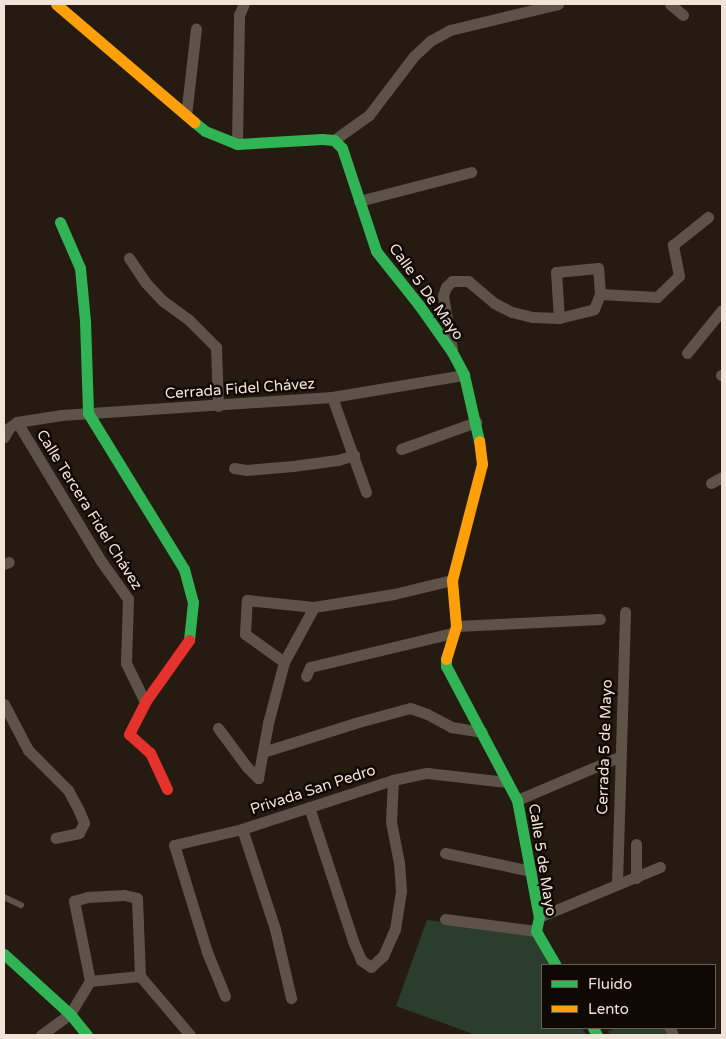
<!DOCTYPE html>
<html>
<head>
<meta charset="utf-8">
<style>
  body { margin:0 }
  #map { position:relative; width:726px; height:1039px; overflow:hidden; background:#261b10; font-family:"Varela Round",sans-serif }
  div>[style] { position:absolute }
  [style*='--x'] { left:calc(var(--x)*1px); top:calc(var(--y)*1px); width:calc(var(--w)*1px); rotate:calc(var(--a)*1deg) }
  .green>* { inset:0; background:#2b3e2d }
  .lane>* { height:5.5px; margin:-2.75px; padding:0 2.75px; transform-origin:2.75px; border-radius:2.75px; background:#5e5348 }
  .street>* { height:11px; margin:-5.5px; padding:0 5.5px; transform-origin:5.5px; border-radius:5.5px; background:#5e5348 }
  .fast>* { height:11px; margin:-5.5px; padding:0 5.5px; transform-origin:5.5px; border-radius:5.5px; background:#30b455 }
  .slow>* { height:11px; margin:-5.5px; padding:0 5.5px; transform-origin:5.5px; border-radius:5.5px; background:#ff9f0a }
  .jam>* { height:11px; margin:-5.5px; padding:0 5.5px; transform-origin:5.5px; border-radius:5.5px; background:#e5322d }
  span { translate:-50% -50%; white-space:nowrap; text-align:center; line-height:1.15; -webkit-text-stroke:5px #100803; paint-order:stroke }
  .street-label { font-size:15px; color:#f0e3d7 }
  .frame { position:absolute; inset:0; border:5px solid #f0e3d7; pointer-events:none }
  .legend { position:absolute; left:541px; top:964px; width:175px; height:65px; box-sizing:border-box; background:#100803; border:1px solid #6a6058; margin:0; padding:6px 9px; list-style:none; font-size:15px; color:#f0e3d7 }
  .legend li { display:flex; align-items:center; gap:10px; height:25px }
  .legend b { width:25px; border:1px solid #6a6058 }
</style>
</head>
<body>
<div id="map">
  <div class="green">
    <div style="clip-path:polygon(427px 920px,533px 934px,549px 965px,542px 965px,542px 1028px,582px 1028px,586px 1035px,476px 1035px,396px 1006px)"></div>
    <div style="clip-path:polygon(617px 1028px,667px 1028px,670px 1035px,610px 1035px,608px 1031px)"></div>
  </div>
  <div class="lane">
    <div style="--x:4;--y:897;--w:19;--a:25"></div>
  </div>
  <div class="street">
    <div style="--x:670;--y:4;--w:17;--a:40"></div>
    <div style="--x:186;--y:115;--w:87;--a:-83.4"></div>
    <div style="--x:334;--y:140;--w:43;--a:-35.5"></div>
    <div style="--x:369;--y:115;--w:74;--a:-52.7"></div>
    <div style="--x:414;--y:56;--w:22;--a:-43"></div>
    <div style="--x:430;--y:41;--w:23;--a:-29"></div>
    <div style="--x:450;--y:30;--w:111;--a:-13.5"></div>
    <div style="--x:237;--y:144;--w:129;--a:-89.1"></div>
    <div style="--x:239;--y:15;--w:12;--a:-66"></div>
    <div style="--x:359;--y:201;--w:116;--a:-14.5"></div>
    <div style="--x:129;--y:258;--w:30;--a:56"></div>
    <div style="--x:146;--y:283;--w:25;--a:47"></div>
    <div style="--x:163;--y:301;--w:31;--a:36"></div>
    <div style="--x:188;--y:319;--w:40;--a:45"></div>
    <div style="--x:216;--y:347;--w:59;--a:88.1"></div>
    <div style="--x:600;--y:294;--w:57;--a:3"></div>
    <div style="--x:657;--y:297;--w:30;--a:-44"></div>
    <div style="--x:679;--y:276;--w:32;--a:-101"></div>
    <div style="--x:673;--y:245;--w:45;--a:-38.7"></div>
    <div style="--x:452;--y:349;--w:54;--a:-99.6"></div>
    <div style="--x:443;--y:296;--w:9;--a:-72"></div>
    <div style="--x:446;--y:287;--w:8;--a:-45"></div>
    <div style="--x:452;--y:281;--w:16;--a:0"></div>
    <div style="--x:468;--y:281;--w:34;--a:40"></div>
    <div style="--x:494;--y:303;--w:20;--a:27"></div>
    <div style="--x:512;--y:312;--w:21;--a:14"></div>
    <div style="--x:532;--y:317;--w:27;--a:2"></div>
    <div style="--x:559;--y:318;--w:36;--a:-14"></div>
    <div style="--x:594;--y:309;--w:16;--a:-68"></div>
    <div style="--x:600;--y:294;--w:26;--a:-94"></div>
    <div style="--x:598;--y:268;--w:42;--a:174.6"></div>
    <div style="--x:556;--y:272;--w:46;--a:86.3"></div>
    <div style="--x:687;--y:353;--w:55;--a:-50.9"></div>
    <div style="--x:721;--y:375;--w:1;--a:0"></div>
    <div style="--x:332;--y:397;--w:101;--a:70.3"></div>
    <div style="--x:17;--y:422;--w:162;--a:58.9"></div>
    <div style="--x:101;--y:561;--w:47;--a:54.6"></div>
    <div style="--x:128;--y:599;--w:64;--a:91.8"></div>
    <div style="--x:126;--y:663;--w:43;--a:64"></div>
    <div style="--x:4;--y:437;--w:10;--a:-61"></div>
    <div style="--x:9;--y:428;--w:10;--a:-37"></div>
    <div style="--x:17;--y:422;--w:45;--a:-9"></div>
    <div style="--x:61;--y:415;--w:272;--a:-3.8"></div>
    <div style="--x:332;--y:397;--w:134;--a:-9.5"></div>
    <div style="--x:401;--y:449;--w:80;--a:-19.8"></div>
    <div style="--x:234;--y:468;--w:12;--a:9"></div>
    <div style="--x:246;--y:470;--w:47;--a:-4.9"></div>
    <div style="--x:293;--y:466;--w:45;--a:-7.6"></div>
    <div style="--x:338;--y:460;--w:17;--a:-17"></div>
    <div style="--x:711;--y:483;--w:13;--a:-29"></div>
    <div style="--x:4;--y:564;--w:5;--a:-22"></div>
    <div style="--x:456;--y:626;--w:144;--a:-2.8"></div>
    <div style="--x:284;--y:662;--w:48;--a:-144.3"></div>
    <div style="--x:245;--y:634;--w:34;--a:-87"></div>
    <div style="--x:247;--y:600;--w:67;--a:6"></div>
    <div style="--x:314;--y:607;--w:81;--a:-9.2"></div>
    <div style="--x:394;--y:594;--w:60;--a:-13.6"></div>
    <div style="--x:306;--y:676;--w:10;--a:-66"></div>
    <div style="--x:310;--y:667;--w:147;--a:-13.4"></div>
    <div style="--x:4;--y:704;--w:52;--a:62.4"></div>
    <div style="--x:28;--y:750;--w:57;--a:45"></div>
    <div style="--x:68;--y:790;--w:24;--a:62"></div>
    <div style="--x:79;--y:811;--w:13;--a:67"></div>
    <div style="--x:84;--y:823;--w:11;--a:117"></div>
    <div style="--x:79;--y:833;--w:24;--a:168"></div>
    <div style="--x:218;--y:728;--w:49;--a:53.4"></div>
    <div style="--x:247;--y:767;--w:16;--a:45"></div>
    <div style="--x:263;--y:752;--w:96;--a:-17.5"></div>
    <div style="--x:355;--y:723;--w:57;--a:-15.3"></div>
    <div style="--x:410;--y:708;--w:18;--a:19"></div>
    <div style="--x:427;--y:714;--w:27;--a:28"></div>
    <div style="--x:451;--y:727;--w:31;--a:9"></div>
    <div style="--x:258;--y:778;--w:56;--a:-79.7"></div>
    <div style="--x:268;--y:723;--w:63;--a:-75.3"></div>
    <div style="--x:284;--y:662;--w:63;--a:-61.4"></div>
    <div style="--x:517;--y:800;--w:111;--a:-22.9"></div>
    <div style="--x:309;--y:807;--w:141;--a:71.8"></div>
    <div style="--x:353;--y:941;--w:21;--a:67"></div>
    <div style="--x:361;--y:960;--w:12;--a:35"></div>
    <div style="--x:371;--y:967;--w:16;--a:-43"></div>
    <div style="--x:383;--y:956;--w:30;--a:-66"></div>
    <div style="--x:395;--y:929;--w:38;--a:-81"></div>
    <div style="--x:401;--y:891;--w:28;--a:-94"></div>
    <div style="--x:399;--y:863;--w:42;--a:-101"></div>
    <div style="--x:391;--y:822;--w:42;--a:-87.3"></div>
    <div style="--x:242;--y:829;--w:105;--a:71.7"></div>
    <div style="--x:275;--y:929;--w:71;--a:76.9"></div>
    <div style="--x:445;--y:853;--w:88;--a:11.8"></div>
    <div style="--x:636;--y:878;--w:34;--a:-90"></div>
    <div style="--x:617;--y:884;--w:272;--a:-88.3"></div>
    <div style="--x:539;--y:917;--w:131;--a:-22.5"></div>
    <div style="--x:445;--y:919;--w:92;--a:7.5"></div>
    <div style="--x:140;--y:976;--w:77;--a:49.7"></div>
    <div style="--x:90;--y:981;--w:50;--a:-5.7"></div>
    <div style="--x:225;--y:996;--w:48;--a:-112.2"></div>
    <div style="--x:207;--y:952;--w:112;--a:-107.1"></div>
    <div style="--x:174;--y:845;--w:70;--a:-13.2"></div>
    <div style="--x:242;--y:829;--w:159;--a:-18"></div>
    <div style="--x:393;--y:780;--w:35;--a:-12"></div>
    <div style="--x:427;--y:773;--w:80;--a:6.5"></div>
    <div style="--x:670;--y:1028;--w:8;--a:67"></div>
    <div style="--x:41;--y:1035;--w:36;--a:-36"></div>
    <div style="--x:70;--y:1014;--w:39;--a:-59"></div>
    <div style="--x:90;--y:981;--w:82;--a:-101.3"></div>
    <div style="--x:74;--y:901;--w:14;--a:-17"></div>
    <div style="--x:87;--y:897;--w:37;--a:-3"></div>
    <div style="--x:124;--y:895;--w:13;--a:13"></div>
    <div style="--x:137;--y:898;--w:78;--a:87.8"></div>
  </div>
  <div class="fast">
    <div style="--x:194;--y:122;--w:14;--a:39"></div>
    <div style="--x:205;--y:131;--w:35;--a:22"></div>
    <div style="--x:237;--y:144;--w:85;--a:-3.4"></div>
    <div style="--x:322;--y:139;--w:12;--a:5"></div>
    <div style="--x:334;--y:140;--w:11;--a:45"></div>
    <div style="--x:342;--y:148;--w:108;--a:71.7"></div>
    <div style="--x:376;--y:251;--w:69;--a:51.5"></div>
    <div style="--x:419;--y:305;--w:57;--a:54.9"></div>
    <div style="--x:452;--y:352;--w:26;--a:62"></div>
    <div style="--x:464;--y:375;--w:68;--a:77.2"></div>
    <div style="--x:60;--y:222;--w:50;--a:66.5"></div>
    <div style="--x:80;--y:268;--w:53;--a:84.6"></div>
    <div style="--x:85;--y:321;--w:92;--a:88.1"></div>
    <div style="--x:88;--y:413;--w:183;--a:58.4"></div>
    <div style="--x:184;--y:569;--w:34;--a:75"></div>
    <div style="--x:193;--y:602;--w:38;--a:96"></div>
    <div style="--x:446;--y:659;--w:7;--a:90"></div>
    <div style="--x:446;--y:666;--w:152;--a:62.1"></div>
    <div style="--x:517;--y:800;--w:119;--a:79.4"></div>
    <div style="--x:539;--y:917;--w:14;--a:102"></div>
    <div style="--x:536;--y:931;--w:39;--a:60"></div>
    <div style="--x:4;--y:954;--w:89;--a:42.3"></div>
    <div style="--x:70;--y:1014;--w:27;--a:51"></div>
    <div style="--x:593;--y:1028;--w:8;--a:60"></div>
  </div>
  <div class="slow">
    <div style="--x:56;--y:4;--w:182;--a:40.5"></div>
    <div style="--x:446;--y:659;--w:34;--a:-73"></div>
    <div style="--x:456;--y:626;--w:46;--a:-95"></div>
    <div style="--x:452;--y:580;--w:120;--a:-75.5"></div>
    <div style="--x:482;--y:464;--w:23;--a:-97"></div>
  </div>
  <div class="jam">
    <div style="--x:167;--y:789;--w:40;--a:-115"></div>
    <div style="--x:150;--y:753;--w:28;--a:-138"></div>
    <div style="--x:129;--y:734;--w:36;--a:-63"></div>
    <div style="--x:145;--y:702;--w:76;--a:-54.6"></div>
  </div>
  <div class="street-label">
    <span style="left:426px;top:292px;rotate:54deg">Calle 5 De Mayo</span>
    <span style="left:240px;top:389px;rotate:-4deg">Cerrada Fidel Chávez</span>
    <span style="left:89px;top:510px;rotate:58deg">Calle Tercera Fidel Chávez</span>
    <span style="left:605px;top:747px;rotate:-88deg">Cerrada 5 de Mayo</span>
    <span style="left:313px;top:790px;rotate:-18deg">Privada San Pedro</span>
    <span style="left:542px;top:860px;rotate:81deg">Calle 5 de Mayo</span>
  </div>
  <div class="frame"></div>
  <ul class="legend">
  <li><b style="height:6px;background:#30b455"></b>Fluido</li>
  <li><b style="height:6px;background:#ff9f0a"></b>Lento</li>
  </ul>
</div>
</body>
</html>
